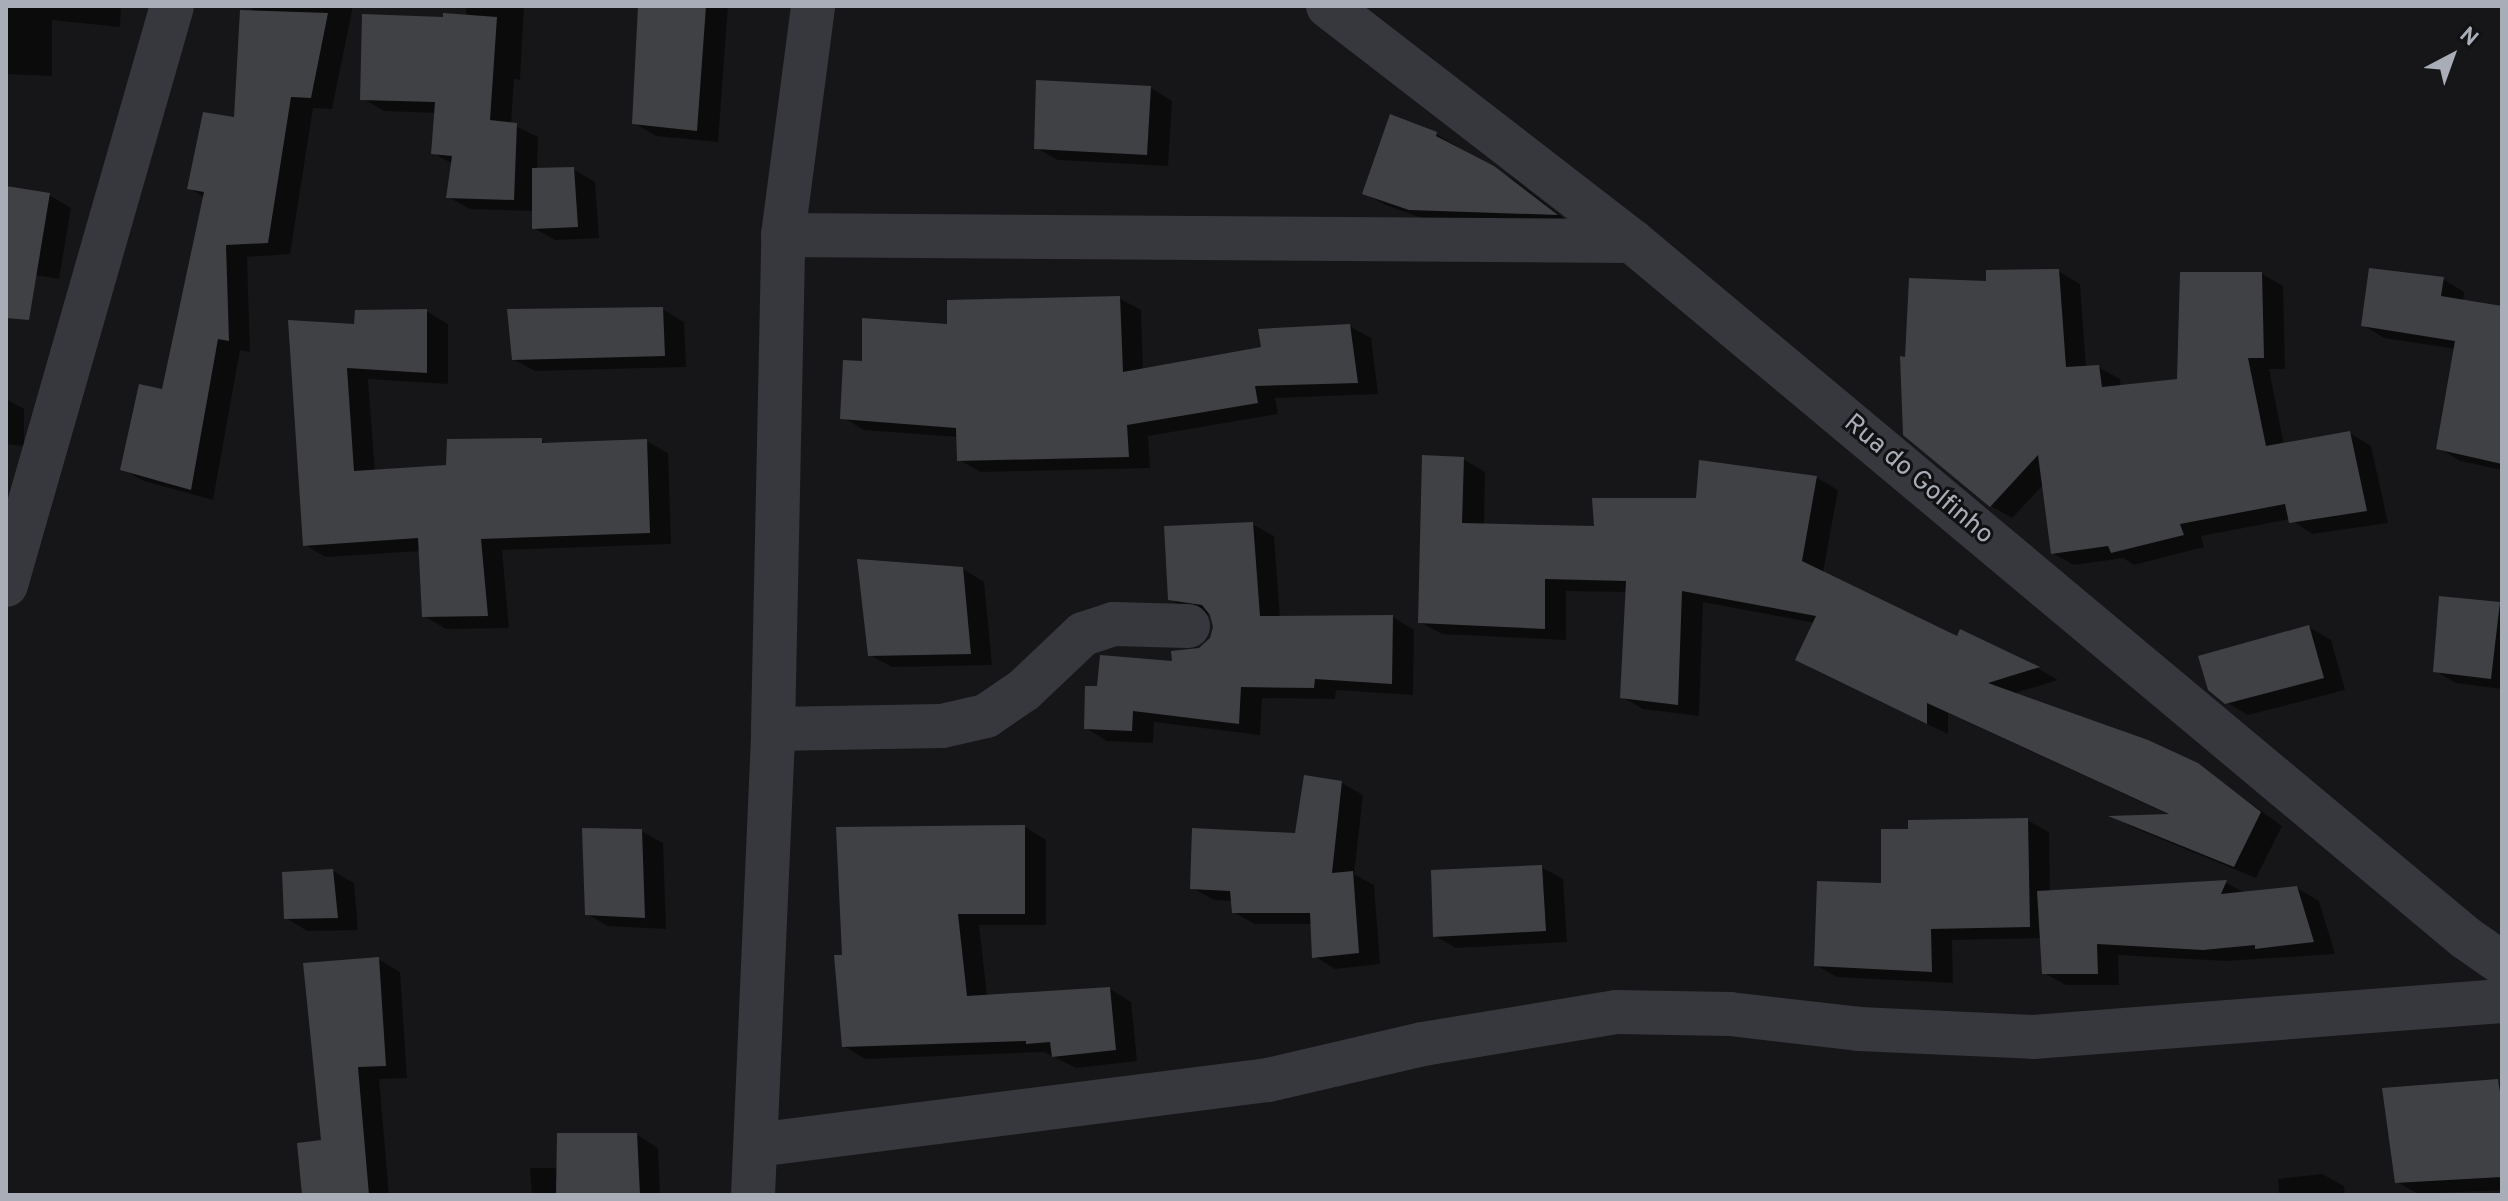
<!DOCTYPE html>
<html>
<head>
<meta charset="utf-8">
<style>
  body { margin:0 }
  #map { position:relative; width:2508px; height:1201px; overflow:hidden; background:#161618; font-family:Overpass,sans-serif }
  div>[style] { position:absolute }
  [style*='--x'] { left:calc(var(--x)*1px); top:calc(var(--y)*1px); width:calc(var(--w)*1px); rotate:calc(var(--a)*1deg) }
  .shadow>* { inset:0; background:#0007 }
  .building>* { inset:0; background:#404145 }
  .minor>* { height:44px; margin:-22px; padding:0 22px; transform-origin:22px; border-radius:22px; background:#37383d }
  span { translate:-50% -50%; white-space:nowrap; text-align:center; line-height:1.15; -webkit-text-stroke:6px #111113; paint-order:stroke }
  .street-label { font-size:26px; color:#a8adb8 }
  .frame { position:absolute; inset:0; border:8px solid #a8adb8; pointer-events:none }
  .north { position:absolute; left:2412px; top:16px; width:80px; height:80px; -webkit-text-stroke:6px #111113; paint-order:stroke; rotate:41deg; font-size:22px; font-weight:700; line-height:32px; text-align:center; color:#a8adb8 }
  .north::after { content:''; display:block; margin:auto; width:28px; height:36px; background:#a8adb8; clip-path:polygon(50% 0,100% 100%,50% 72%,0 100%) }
</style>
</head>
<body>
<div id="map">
  <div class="shadow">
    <div style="clip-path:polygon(6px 6px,121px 6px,120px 27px,52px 20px,52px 76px,6px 74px)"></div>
    <div style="clip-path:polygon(252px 6px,353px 6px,332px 109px,313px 108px,290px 254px,247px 257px,250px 352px,240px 350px,213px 500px,144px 481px,122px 469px,163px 391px,205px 198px,189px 188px,236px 119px)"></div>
    <div style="clip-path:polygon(466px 6px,524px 6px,520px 80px,514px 79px,511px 124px,538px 137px,537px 170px,573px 169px,595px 182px,599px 238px,555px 240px,534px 228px,534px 211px,470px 209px,448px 197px,453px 164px,433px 153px,436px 113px,384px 111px,362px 98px,445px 20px,466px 17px)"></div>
    <div style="clip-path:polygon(641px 6px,728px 6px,718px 142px,656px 136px,634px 123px)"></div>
    <div style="clip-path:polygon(1038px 83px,1151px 88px,1172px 101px,1168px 166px,1058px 160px,1036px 148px)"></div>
    <div style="clip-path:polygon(1436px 134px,1516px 181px,1575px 227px,1433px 222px,1386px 205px,1364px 193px)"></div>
    <div style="clip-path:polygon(6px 188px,49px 195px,71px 208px,59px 279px,6px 270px)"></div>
    <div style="clip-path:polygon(2058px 271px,2080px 284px,2086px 368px,2098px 367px,2120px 379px,2121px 387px,2179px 380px,2262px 274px,2283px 286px,2285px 369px,2269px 369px,2284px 445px,2350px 433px,2371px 446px,2388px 523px,2312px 534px,2290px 519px,2201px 536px,2204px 547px,2134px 565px,2123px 558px,2074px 565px,2052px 553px,2044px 484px,2012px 518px,1991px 506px,1907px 360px,1988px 283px)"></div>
    <div style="clip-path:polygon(2443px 279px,2464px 292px,2463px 301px,2502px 308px,2502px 470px,2460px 461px,2439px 448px,2456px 349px,2384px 338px,2363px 325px)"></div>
    <div style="clip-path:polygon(1119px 298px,1141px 310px,1143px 370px,1263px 349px,1349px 326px,1371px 338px,1378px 394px,1275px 398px,1278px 414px,1148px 436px,1150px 468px,981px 472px,959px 460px,958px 437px,864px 430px,842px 417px,864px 363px,949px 326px)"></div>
    <div style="clip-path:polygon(662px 309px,684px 322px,686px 367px,535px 371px,513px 359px)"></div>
    <div style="clip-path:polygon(426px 311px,448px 324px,448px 384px,368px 379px,375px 472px,448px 467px,541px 440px,549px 445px,646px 441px,668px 453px,671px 544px,502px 550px,509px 628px,446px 629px,424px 616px,421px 551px,326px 557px,305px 545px,356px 326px)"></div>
    <div style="clip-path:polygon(6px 399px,24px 409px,24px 446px,6px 444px)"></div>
    <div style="clip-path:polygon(1463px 459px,1485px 472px,1484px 526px,1596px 528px,1698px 500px,1817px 478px,1838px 490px,1823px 573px,1958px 639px,1961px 632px,2039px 669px,2058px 680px,2012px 694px,2198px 765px,2282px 826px,2256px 878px,2132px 827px,2115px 818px,2172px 816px,1948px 713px,1948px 734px,1819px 672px,1797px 660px,1815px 623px,1703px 602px,1699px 716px,1643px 709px,1622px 697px,1628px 592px,1566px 591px,1566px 640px,1442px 634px,1420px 622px)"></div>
    <div style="clip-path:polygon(1252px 524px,1274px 536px,1280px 618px,1393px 617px,1414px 630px,1413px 695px,1336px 690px,1335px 699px,1262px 698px,1260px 735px,1154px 722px,1153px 743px,1107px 741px,1086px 728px,1099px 688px,1174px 663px,1200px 650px,1211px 639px,1215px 628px,1212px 615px,1192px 612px,1170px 599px)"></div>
    <div style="clip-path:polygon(963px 569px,984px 582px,992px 665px,892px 667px,870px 655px)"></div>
    <div style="clip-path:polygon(2500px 604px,2502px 689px,2456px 683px,2435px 671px)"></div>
    <div style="clip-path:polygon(2309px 627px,2331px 640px,2345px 690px,2248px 715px,2226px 702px)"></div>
    <div style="clip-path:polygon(1306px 777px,1342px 783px,1363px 795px,1354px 874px,1374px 885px,1380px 964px,1335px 969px,1314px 956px,1313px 924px,1255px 924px,1233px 912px,1233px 901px,1214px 900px,1192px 888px,1297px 835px)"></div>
    <div style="clip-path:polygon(2027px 820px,2049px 832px,2050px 892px,2227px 883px,2246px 894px,2297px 888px,2319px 901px,2335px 954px,2226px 961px,2118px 955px,2119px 985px,2066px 985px,2044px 973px,2042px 938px,1952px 940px,1953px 983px,1837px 977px,1816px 965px,1883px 885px)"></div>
    <div style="clip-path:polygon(1025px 827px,1046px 840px,1046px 925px,979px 925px,987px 996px,1110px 989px,1131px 1002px,1137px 1061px,1076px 1068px,1044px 1052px,865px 1059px,844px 1046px,844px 956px)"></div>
    <div style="clip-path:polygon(641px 831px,663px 843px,666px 929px,608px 926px,587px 914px)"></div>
    <div style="clip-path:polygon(1541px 867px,1563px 879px,1567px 942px,1456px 948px,1435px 936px)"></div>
    <div style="clip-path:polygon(333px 871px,354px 883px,358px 930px,307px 931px,286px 918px)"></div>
    <div style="clip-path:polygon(378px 959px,400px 972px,407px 1078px,379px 1079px,389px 1195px,304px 1195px)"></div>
    <div style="clip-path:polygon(2497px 1081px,2502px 1084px,2502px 1190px,2418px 1194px,2397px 1182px)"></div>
    <div style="clip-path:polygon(637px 1135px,658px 1148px,660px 1195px,532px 1195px,530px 1168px,558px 1168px)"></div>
    <div style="clip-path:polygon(2322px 1174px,2344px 1186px,2345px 1195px,2279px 1195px,2278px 1179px)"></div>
  </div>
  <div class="building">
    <div style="clip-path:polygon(638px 6px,706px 6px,697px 131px,632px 124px)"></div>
    <div style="clip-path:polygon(240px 10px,328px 13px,311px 98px,291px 97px,268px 243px,226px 245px,229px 341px,218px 339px,191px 490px,120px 470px,139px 384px,162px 389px,204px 192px,187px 189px,203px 112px,234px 117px)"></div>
    <div style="clip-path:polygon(443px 13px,497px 17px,490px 120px,517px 123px,514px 200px,446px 198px,452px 156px,431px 154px,435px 102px,360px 100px,362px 14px,443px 17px)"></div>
    <div style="clip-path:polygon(1036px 80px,1151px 86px,1147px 155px,1034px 149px)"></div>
    <div style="clip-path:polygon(1390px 114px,1437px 132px,1436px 136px,1494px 166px,1558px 215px,1409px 210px,1362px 194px)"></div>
    <div style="clip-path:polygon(574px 167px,578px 227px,532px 229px,532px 168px)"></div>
    <div style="clip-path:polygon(6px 186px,50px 193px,29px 320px,6px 318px)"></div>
    <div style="clip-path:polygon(2369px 268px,2444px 277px,2441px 296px,2502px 306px,2502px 464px,2436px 449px,2455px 341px,2361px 326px)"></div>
    <div style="clip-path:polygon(2059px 269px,2066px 367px,2099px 365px,2102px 387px,2177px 379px,2180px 272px,2262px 272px,2264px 358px,2248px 358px,2266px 446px,2350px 431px,2367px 511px,2289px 523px,2285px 504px,2180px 524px,2184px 535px,2111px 553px,2108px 546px,2051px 554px,2038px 455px,1990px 507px,1903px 435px,1900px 356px,1905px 357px,1909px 278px,1986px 281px,1986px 270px)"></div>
    <div style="clip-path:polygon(1120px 296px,1123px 372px,1261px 347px,1258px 329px,1350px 324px,1358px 383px,1255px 386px,1258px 403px,1127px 425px,1129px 457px,957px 461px,956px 428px,840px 419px,843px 360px,862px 361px,862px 318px,947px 324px,947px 300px)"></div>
    <div style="clip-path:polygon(663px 307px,665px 356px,512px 360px,507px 309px)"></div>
    <div style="clip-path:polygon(427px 309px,427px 373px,347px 368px,354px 471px,446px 465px,447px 439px,542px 438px,542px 443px,647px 439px,650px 533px,481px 539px,488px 616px,422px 617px,418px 538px,303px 546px,288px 320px,354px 324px,355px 310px)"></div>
    <div style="clip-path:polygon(1422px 455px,1464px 457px,1462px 523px,1594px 526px,1592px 498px,1696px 498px,1699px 460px,1817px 476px,1802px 561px,1957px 636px,1960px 629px,2040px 667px,1988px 683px,2148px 740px,2198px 763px,2261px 812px,2234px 867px,2108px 816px,2169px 814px,1927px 703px,1927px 724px,1795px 660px,1816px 616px,1682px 591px,1678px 705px,1620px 698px,1626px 581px,1545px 579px,1545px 629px,1418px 623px)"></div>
    <div style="clip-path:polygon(1253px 522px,1260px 616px,1393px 615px,1392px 684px,1315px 679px,1314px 688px,1241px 687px,1239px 724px,1133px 711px,1132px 731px,1084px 729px,1085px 686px,1097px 686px,1100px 655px,1172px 661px,1171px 651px,1199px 648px,1210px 638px,1213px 627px,1210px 615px,1202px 605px,1168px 600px,1164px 526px)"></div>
    <div style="clip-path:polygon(857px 559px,963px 567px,971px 654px,868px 656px)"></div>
    <div style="clip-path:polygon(2439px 596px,2500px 602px,2491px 679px,2433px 672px)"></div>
    <div style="clip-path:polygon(2309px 625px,2324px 678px,2225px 704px,2208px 690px,2198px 656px)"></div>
    <div style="clip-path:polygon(1304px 775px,1342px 781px,1332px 873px,1353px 871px,1359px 953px,1312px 958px,1310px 913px,1232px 913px,1230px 891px,1190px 889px,1192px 828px,1295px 833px)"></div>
    <div style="clip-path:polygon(2028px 818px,2030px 927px,1931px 929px,1932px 972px,1814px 966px,1817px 881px,1881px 883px,1881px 829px,1908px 829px,1908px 820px)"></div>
    <div style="clip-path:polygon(1025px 825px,1025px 914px,958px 914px,967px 996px,1110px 987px,1116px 1050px,1052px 1057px,1050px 1042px,1026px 1044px,1026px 1041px,842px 1047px,834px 955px,842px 955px,836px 827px)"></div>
    <div style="clip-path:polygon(582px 828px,642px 829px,645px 918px,585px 915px)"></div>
    <div style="clip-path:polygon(1542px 865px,1546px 931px,1433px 937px,1431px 870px)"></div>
    <div style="clip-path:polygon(333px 869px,338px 918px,284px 919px,282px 872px)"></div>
    <div style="clip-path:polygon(2227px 880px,2221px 894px,2297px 886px,2314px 942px,2255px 949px,2255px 945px,2203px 950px,2097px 944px,2098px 974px,2042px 974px,2037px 891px)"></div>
    <div style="clip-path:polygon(379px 957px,386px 1066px,358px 1067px,369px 1195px,302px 1195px,297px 1143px,321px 1140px,303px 963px)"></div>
    <div style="clip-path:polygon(2498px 1079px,2502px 1105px,2502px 1177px,2395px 1183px,2382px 1088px)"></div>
    <div style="clip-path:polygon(557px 1133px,637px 1133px,640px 1195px,556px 1195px)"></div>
  </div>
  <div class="minor">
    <div style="--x:1328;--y:6;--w:384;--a:37.7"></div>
    <div style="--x:1632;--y:241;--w:1087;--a:39.89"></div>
    <div style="--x:2466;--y:938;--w:44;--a:34.8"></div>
    <div style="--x:783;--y:235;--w:849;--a:0.4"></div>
    <div style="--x:6;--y:585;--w:602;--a:-74"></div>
    <div style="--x:773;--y:729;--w:169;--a:-1"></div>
    <div style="--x:942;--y:726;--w:45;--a:-12.8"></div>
    <div style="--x:986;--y:716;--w:46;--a:-34.4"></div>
    <div style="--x:1024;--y:690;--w:81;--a:-43.5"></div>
    <div style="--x:1083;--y:634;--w:32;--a:-18"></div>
    <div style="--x:1113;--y:624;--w:75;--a:1.5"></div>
    <div style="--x:756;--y:1145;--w:516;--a:-7.24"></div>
    <div style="--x:1268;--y:1080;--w:159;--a:-13.1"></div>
    <div style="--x:1423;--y:1044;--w:196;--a:-9.4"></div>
    <div style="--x:1616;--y:1012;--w:114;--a:1"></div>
    <div style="--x:1730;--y:1014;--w:130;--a:6.6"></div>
    <div style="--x:1859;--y:1029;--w:174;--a:2.6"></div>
    <div style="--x:2033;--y:1037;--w:470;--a:-4.4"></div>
    <div style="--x:753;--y:1195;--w:466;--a:-87.5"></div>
    <div style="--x:773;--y:729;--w:494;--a:-88.8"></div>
    <div style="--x:783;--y:235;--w:231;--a:-82.5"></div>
  </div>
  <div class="street-label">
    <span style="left:1918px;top:480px;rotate:40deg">Rua do Golfinho</span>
  </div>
  <div class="frame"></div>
  <div class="north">N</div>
</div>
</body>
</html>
